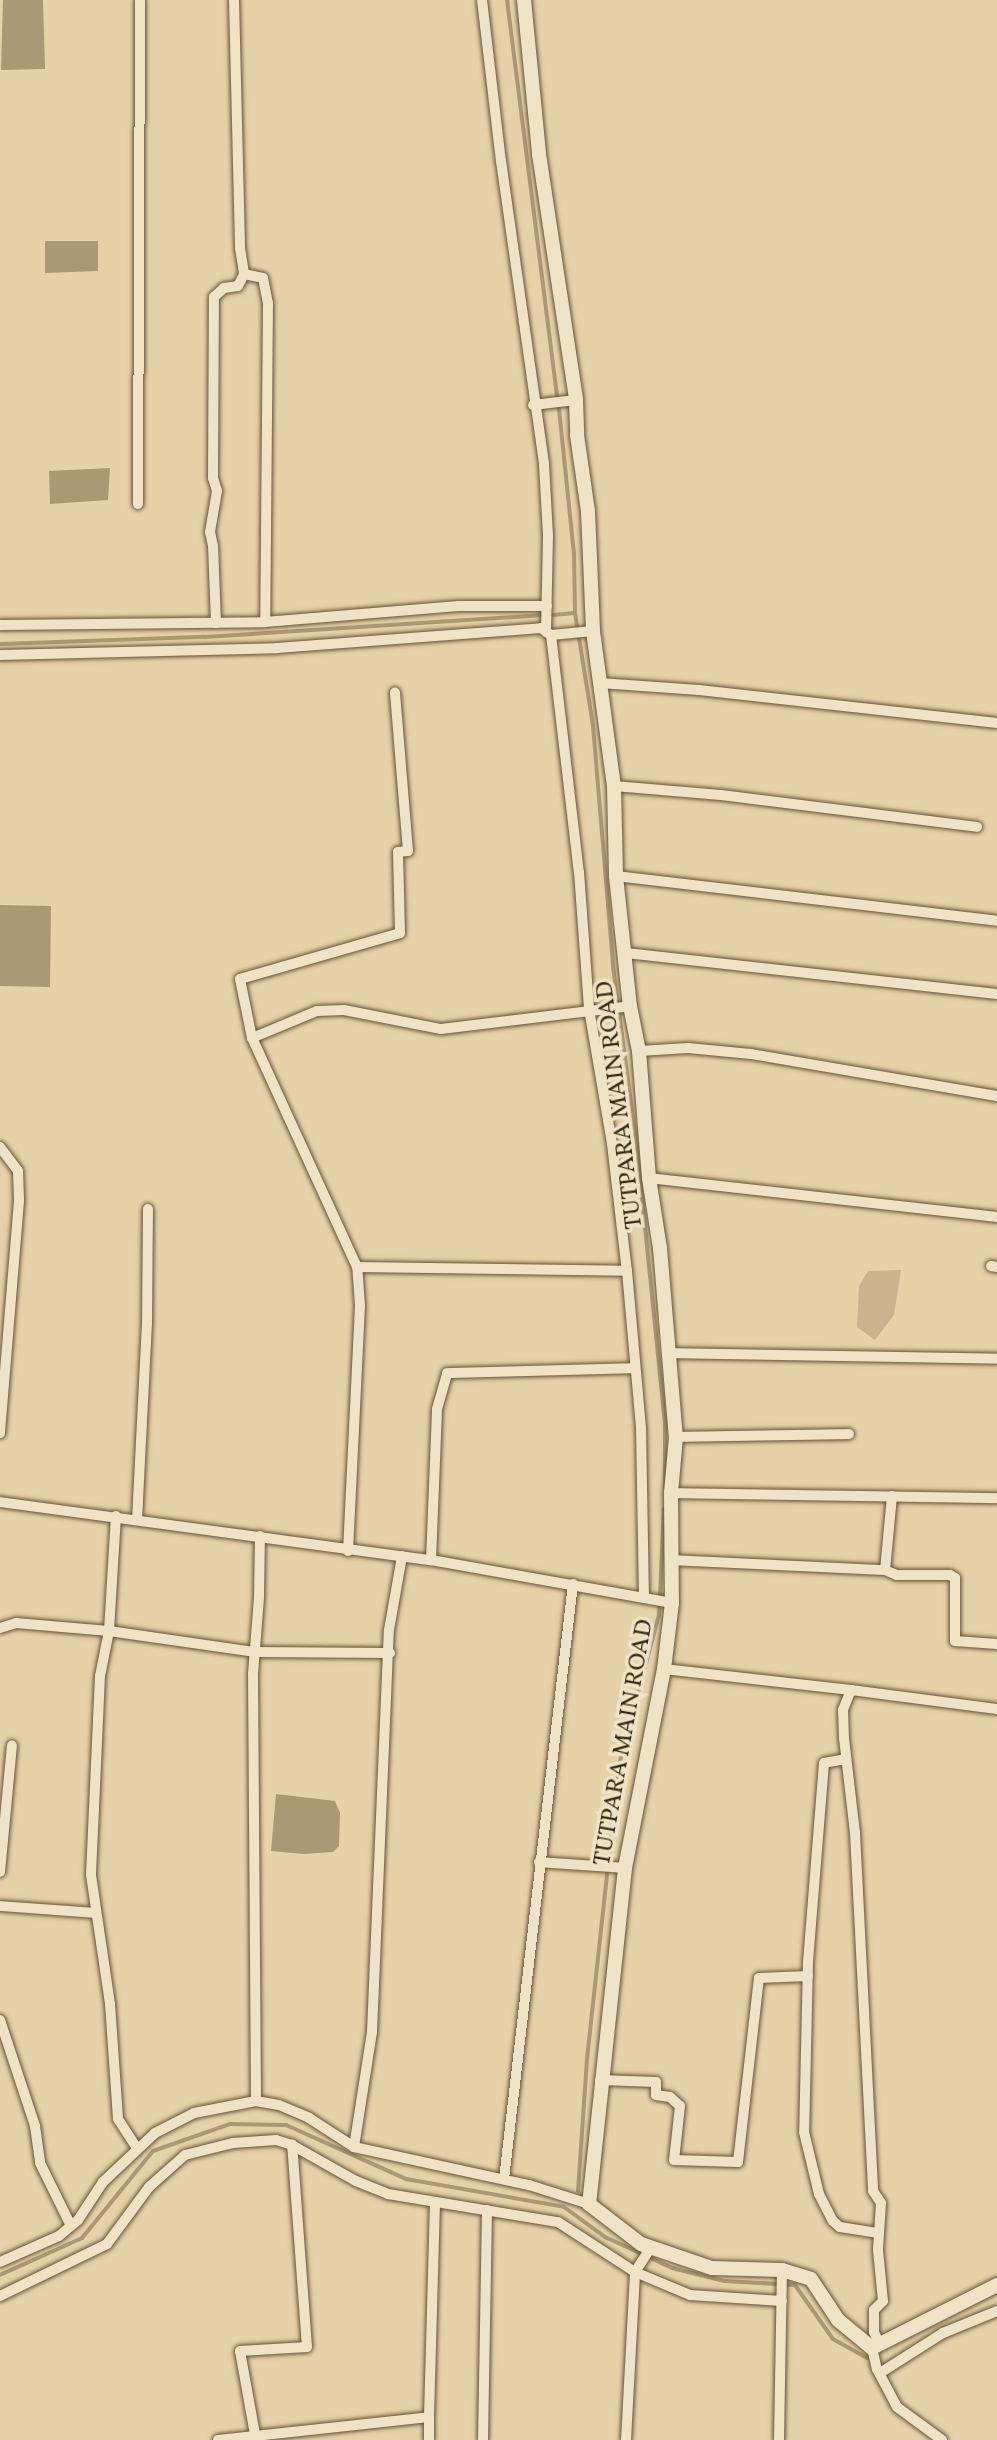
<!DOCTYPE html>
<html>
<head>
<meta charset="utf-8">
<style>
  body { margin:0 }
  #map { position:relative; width:997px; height:2440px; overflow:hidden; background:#e6d2a9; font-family:Vollkorn,serif }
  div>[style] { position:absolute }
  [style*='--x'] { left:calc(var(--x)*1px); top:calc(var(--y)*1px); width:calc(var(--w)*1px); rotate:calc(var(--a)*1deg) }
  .green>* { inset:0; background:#c8b58f }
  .water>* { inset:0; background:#ab9875 }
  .stream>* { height:4px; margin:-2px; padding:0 2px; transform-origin:2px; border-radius:2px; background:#ab9875 }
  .roads { filter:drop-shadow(0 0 2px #645236) drop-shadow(0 0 2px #645236) }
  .street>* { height:10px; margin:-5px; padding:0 5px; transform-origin:5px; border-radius:5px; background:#efe2c7 }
  .secondary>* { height:14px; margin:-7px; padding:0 7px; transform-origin:7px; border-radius:7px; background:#efe2c7 }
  span { translate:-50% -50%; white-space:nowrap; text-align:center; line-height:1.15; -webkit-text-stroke:7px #efe2c7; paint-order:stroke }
  .street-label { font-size:24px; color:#382710 }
</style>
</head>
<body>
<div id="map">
  <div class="green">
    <div style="clip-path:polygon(901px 1270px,894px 1315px,875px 1340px,857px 1327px,859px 1286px,868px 1271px)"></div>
  </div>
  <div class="water">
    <div style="clip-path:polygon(3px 0,43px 0,45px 69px,1px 70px)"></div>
    <div style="clip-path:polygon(45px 241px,98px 241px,98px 271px,45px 273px)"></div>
    <div style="clip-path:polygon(110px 468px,108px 500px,50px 504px,49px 471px)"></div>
    <div style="clip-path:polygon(0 905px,51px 906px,50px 987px,0 986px)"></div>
    <div style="clip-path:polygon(276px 1794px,335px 1801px,340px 1813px,339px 1846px,333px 1852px,304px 1854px,271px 1851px)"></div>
  </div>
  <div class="stream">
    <div style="--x:507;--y:0;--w:412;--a:82.8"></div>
    <div style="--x:559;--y:409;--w:146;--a:84.1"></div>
    <div style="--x:574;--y:554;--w:59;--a:89"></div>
    <div style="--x:575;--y:613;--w:114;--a:80.9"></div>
    <div style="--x:593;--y:726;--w:241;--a:85.2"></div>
    <div style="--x:613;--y:966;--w:184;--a:82.5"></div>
    <div style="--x:637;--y:1148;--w:278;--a:84.2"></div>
    <div style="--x:665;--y:1425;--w:63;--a:90"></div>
    <div style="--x:553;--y:615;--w:22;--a:-5"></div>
    <div style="--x:0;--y:644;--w:205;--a:-2"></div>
    <div style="--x:205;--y:637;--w:339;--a:-3.7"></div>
    <div style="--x:578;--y:2191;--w:132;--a:-86.1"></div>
    <div style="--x:587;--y:2059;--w:296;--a:-83.8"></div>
    <div style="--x:619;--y:1765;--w:155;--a:-75.1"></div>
    <div style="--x:659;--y:1615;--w:106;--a:-87.3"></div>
    <div style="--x:0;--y:2275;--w:90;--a:-24.3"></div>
    <div style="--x:82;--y:2238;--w:112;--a:-50.8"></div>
    <div style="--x:153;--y:2151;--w:82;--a:-19.3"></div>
    <div style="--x:230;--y:2124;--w:56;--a:1"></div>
    <div style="--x:286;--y:2125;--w:132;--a:24.2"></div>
    <div style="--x:406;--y:2179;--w:160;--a:10"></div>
    <div style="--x:564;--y:2207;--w:51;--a:36.2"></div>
    <div style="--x:605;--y:2237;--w:74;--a:24.8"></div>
    <div style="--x:672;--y:2268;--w:54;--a:14"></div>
    <div style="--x:724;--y:2281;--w:71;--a:3.2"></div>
    <div style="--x:795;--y:2285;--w:66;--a:54.9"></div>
    <div style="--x:833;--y:2339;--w:39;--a:29"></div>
    <div style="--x:867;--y:2358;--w:8;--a:-30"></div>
  </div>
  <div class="roads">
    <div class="street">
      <div style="--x:234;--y:0;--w:248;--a:88.6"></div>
      <div style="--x:240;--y:248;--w:26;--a:81"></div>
      <div style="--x:244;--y:274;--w:19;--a:12"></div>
      <div style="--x:263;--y:278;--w:25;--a:79"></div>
      <div style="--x:268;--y:303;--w:319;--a:90.5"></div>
      <div style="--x:482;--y:0;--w:162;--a:83.3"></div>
      <div style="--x:501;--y:161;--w:306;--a:81.9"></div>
      <div style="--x:544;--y:464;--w:72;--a:86.8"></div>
      <div style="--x:548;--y:536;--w:96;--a:91.2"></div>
      <div style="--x:533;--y:405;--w:43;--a:-6.6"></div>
      <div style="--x:138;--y:504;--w:504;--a:-89.77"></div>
      <div style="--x:216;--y:623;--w:77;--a:-92.2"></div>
      <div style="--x:213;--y:546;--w:14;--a:-102"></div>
      <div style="--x:210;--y:532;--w:42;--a:-80.3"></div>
      <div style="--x:217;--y:491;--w:14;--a:-107"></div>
      <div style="--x:213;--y:478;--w:181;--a:-89.7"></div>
      <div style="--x:214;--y:297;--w:13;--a:-42"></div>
      <div style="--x:224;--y:288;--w:14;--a:-8"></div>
      <div style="--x:238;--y:286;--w:13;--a:-63"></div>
      <div style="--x:0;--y:625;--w:265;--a:-0.6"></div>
      <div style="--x:265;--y:622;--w:194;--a:-4.7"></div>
      <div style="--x:458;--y:606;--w:89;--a:0"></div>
      <div style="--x:593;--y:631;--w:42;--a:174.6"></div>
      <div style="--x:551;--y:635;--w:239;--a:83.3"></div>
      <div style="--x:579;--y:872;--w:137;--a:85.8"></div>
      <div style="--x:589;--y:1009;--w:137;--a:80.3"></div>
      <div style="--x:612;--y:1144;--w:128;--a:83.3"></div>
      <div style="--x:627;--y:1271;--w:157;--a:84.9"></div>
      <div style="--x:641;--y:1427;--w:170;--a:89"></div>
      <div style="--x:0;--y:655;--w:277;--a:-1.4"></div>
      <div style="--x:277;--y:648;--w:265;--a:-4.3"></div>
      <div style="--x:541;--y:628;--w:12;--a:35"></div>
      <div style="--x:600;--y:683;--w:99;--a:4"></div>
      <div style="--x:699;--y:690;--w:300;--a:6.3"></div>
      <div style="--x:614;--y:786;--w:107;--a:4.8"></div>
      <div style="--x:721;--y:795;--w:258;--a:7.1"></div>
      <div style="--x:616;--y:876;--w:384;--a:6.7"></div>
      <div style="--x:626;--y:953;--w:373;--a:6.3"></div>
      <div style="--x:252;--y:1038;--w:70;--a:-22.6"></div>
      <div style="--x:317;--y:1011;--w:27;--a:-2"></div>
      <div style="--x:344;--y:1010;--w:99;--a:11.1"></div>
      <div style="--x:441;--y:1029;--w:190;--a:-6.9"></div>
      <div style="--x:639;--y:1051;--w:49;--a:-3.5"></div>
      <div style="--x:688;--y:1048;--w:63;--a:5.4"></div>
      <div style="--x:751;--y:1054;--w:250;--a:9.7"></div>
      <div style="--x:0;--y:1147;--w:30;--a:53"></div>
      <div style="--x:18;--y:1171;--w:30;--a:88"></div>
      <div style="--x:19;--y:1201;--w:233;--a:94.7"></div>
      <div style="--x:649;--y:1178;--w:350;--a:6.4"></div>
      <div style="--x:991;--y:1266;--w:6;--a:9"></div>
      <div style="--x:357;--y:1267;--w:270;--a:0.8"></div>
      <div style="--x:668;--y:1353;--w:329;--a:1"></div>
      <div style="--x:676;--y:1437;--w:173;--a:-1"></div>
      <div style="--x:671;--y:1493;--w:326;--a:0.9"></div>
      <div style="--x:892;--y:1496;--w:74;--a:95.4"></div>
      <div style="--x:885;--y:1570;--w:13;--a:23"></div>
      <div style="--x:897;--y:1575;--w:53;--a:0"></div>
      <div style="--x:950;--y:1575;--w:6;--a:31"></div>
      <div style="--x:955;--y:1578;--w:63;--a:90"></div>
      <div style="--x:955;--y:1641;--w:42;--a:4.1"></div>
      <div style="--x:0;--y:1502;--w:435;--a:7.7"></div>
      <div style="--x:431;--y:1560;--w:245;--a:10.1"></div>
      <div style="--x:116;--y:1516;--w:115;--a:93.5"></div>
      <div style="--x:109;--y:1631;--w:46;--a:101.3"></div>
      <div style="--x:100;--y:1676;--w:199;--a:92.6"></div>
      <div style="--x:91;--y:1875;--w:130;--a:81.6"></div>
      <div style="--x:110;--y:2004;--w:115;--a:86"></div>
      <div style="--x:118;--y:2119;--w:33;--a:57"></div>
      <div style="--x:137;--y:1520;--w:197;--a:-87.1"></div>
      <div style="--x:147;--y:1323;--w:114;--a:-89.5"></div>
      <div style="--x:348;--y:1551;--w:245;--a:-87.2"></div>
      <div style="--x:360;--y:1306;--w:39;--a:-94"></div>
      <div style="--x:357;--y:1267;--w:252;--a:-114.6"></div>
      <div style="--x:252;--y:1038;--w:60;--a:-101.5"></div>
      <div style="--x:240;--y:979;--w:166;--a:-16"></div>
      <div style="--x:400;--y:933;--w:81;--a:-91.4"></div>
      <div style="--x:398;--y:852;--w:10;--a:-6"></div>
      <div style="--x:408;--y:851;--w:159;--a:-94.7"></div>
      <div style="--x:431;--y:1560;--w:151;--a:-87.7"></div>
      <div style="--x:437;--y:1409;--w:37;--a:-74"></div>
      <div style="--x:447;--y:1373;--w:188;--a:-1.5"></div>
      <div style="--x:670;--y:1560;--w:215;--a:2.7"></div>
      <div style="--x:0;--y:1628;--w:17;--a:-17"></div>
      <div style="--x:16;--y:1623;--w:93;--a:4.9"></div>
      <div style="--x:109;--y:1631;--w:148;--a:8.2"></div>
      <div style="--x:255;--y:1652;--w:135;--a:0.4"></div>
      <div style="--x:664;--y:1669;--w:188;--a:6.4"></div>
      <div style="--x:851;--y:1690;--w:22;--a:112"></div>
      <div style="--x:843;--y:1710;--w:28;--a:88"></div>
      <div style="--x:844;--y:1738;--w:96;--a:83.4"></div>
      <div style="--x:855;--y:1833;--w:358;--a:87.1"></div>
      <div style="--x:873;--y:2191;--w:14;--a:56"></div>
      <div style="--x:881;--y:2203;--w:47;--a:93.7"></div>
      <div style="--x:878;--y:2250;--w:51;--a:84.4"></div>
      <div style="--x:883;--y:2301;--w:13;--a:135"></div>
      <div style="--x:874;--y:2310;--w:22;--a:90"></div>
      <div style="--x:874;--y:2332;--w:12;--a:66"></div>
      <div style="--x:851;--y:1690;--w:147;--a:7.4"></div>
      <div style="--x:846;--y:1759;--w:22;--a:170"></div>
      <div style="--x:824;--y:1763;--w:200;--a:94.6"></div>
      <div style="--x:808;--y:1962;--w:170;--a:91.3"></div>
      <div style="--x:804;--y:2132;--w:64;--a:76.4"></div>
      <div style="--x:819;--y:2194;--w:30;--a:63"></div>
      <div style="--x:833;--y:2221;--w:9;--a:41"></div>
      <div style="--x:840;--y:2227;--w:39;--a:9"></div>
      <div style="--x:539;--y:1862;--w:86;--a:4"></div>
      <div style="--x:0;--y:1872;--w:127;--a:-84.6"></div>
      <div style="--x:0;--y:1906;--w:95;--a:4.2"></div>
      <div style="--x:0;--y:2020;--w:112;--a:71.7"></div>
      <div style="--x:35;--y:2126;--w:37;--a:82"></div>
      <div style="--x:40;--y:2163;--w:70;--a:63.8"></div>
      <div style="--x:600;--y:2080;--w:56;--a:2"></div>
      <div style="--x:656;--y:2082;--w:13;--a:90"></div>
      <div style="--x:656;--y:2095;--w:14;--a:8"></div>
      <div style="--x:670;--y:2097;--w:13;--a:42"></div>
      <div style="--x:680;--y:2106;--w:54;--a:96.3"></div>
      <div style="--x:674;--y:2160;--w:64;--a:1.8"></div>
      <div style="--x:738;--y:2162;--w:185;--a:-83.5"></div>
      <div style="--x:759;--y:1978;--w:49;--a:-2.3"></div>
      <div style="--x:256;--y:2101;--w:427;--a:-90.4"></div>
      <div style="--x:253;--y:1674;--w:77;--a:-85.5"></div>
      <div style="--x:259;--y:1597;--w:61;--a:-89.1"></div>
      <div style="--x:354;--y:2147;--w:116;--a:-81.1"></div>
      <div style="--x:372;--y:2032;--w:402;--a:-87.6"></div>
      <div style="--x:389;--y:1630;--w:75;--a:-80"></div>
      <div style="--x:504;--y:2179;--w:599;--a:-83.39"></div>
      <div style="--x:0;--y:2262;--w:64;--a:-23.8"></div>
      <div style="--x:59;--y:2236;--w:25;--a:-40"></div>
      <div style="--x:78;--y:2220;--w:45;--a:-56.7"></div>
      <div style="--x:103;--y:2182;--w:71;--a:-43.3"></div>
      <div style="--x:155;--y:2133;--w:44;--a:-27.1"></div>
      <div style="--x:194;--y:2113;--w:63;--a:-11"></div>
      <div style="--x:256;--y:2101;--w:23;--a:10"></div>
      <div style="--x:279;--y:2105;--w:33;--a:23"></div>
      <div style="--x:309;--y:2118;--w:54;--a:32.8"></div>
      <div style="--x:354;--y:2147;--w:179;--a:12.3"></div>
      <div style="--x:529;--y:2185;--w:63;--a:17.6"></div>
      <div style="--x:0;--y:2296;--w:119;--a:-25.9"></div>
      <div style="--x:107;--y:2244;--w:71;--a:-53.6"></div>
      <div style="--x:149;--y:2187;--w:48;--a:-41.6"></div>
      <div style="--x:185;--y:2155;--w:49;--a:-14"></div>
      <div style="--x:233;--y:2143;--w:43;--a:-4"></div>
      <div style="--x:276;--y:2140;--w:17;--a:17"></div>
      <div style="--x:292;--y:2145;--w:73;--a:29.4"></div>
      <div style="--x:356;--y:2181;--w:35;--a:22"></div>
      <div style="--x:388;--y:2194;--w:172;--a:9.4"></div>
      <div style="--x:558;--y:2222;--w:92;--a:33"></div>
      <div style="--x:635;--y:2272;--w:60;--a:22.7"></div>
      <div style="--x:690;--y:2295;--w:92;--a:3.7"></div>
      <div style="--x:872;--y:2348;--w:22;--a:77"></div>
      <div style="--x:877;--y:2369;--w:43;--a:62.2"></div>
      <div style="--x:897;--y:2407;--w:56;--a:36.3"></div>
      <div style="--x:880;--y:2373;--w:75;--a:-32.4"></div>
      <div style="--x:943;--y:2333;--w:58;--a:-22.2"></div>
      <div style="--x:429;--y:2417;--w:215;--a:-88.4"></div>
      <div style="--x:218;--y:2440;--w:212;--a:-6.2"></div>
      <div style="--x:429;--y:2417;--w:23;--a:90"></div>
      <div style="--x:256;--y:2440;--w:90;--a:-100.2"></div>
      <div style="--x:240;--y:2351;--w:67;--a:-3.4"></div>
      <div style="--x:307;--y:2347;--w:203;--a:-94.2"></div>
      <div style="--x:483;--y:2440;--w:230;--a:-89"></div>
      <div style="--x:626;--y:2440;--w:168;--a:-86.9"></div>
      <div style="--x:635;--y:2272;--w:30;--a:-57"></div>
      <div style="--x:779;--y:2440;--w:170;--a:-89"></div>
    </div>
    <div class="secondary">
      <div style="--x:524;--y:0;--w:155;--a:84.4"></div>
      <div style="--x:539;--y:154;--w:249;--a:81.4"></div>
      <div style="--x:576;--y:400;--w:35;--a:88"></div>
      <div style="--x:577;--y:435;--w:77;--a:81.8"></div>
      <div style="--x:588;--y:511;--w:120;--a:87.6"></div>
      <div style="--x:593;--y:631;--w:156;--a:82.3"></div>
      <div style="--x:614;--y:786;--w:90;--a:88.7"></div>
      <div style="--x:616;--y:876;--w:131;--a:83.9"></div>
      <div style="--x:630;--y:1006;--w:46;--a:78.7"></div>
      <div style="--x:639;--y:1051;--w:127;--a:85.5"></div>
      <div style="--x:649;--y:1178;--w:71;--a:81.1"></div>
      <div style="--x:660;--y:1248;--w:190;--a:85.2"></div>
      <div style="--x:676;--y:1437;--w:56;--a:95.1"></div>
      <div style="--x:671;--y:1493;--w:110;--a:89.5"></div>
      <div style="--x:672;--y:1603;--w:66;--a:96.9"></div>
      <div style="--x:664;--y:1669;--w:203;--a:101.1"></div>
      <div style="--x:625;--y:1868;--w:338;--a:96.1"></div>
      <div style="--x:589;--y:2204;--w:66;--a:37.6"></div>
      <div style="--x:641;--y:2244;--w:75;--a:18.7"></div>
      <div style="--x:712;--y:2268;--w:70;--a:1.6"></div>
      <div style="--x:782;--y:2270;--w:30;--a:17"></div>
      <div style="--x:811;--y:2279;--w:49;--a:56.6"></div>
      <div style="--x:838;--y:2320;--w:44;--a:39.5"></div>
      <div style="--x:872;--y:2348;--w:140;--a:-26.7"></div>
    </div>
  </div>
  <div class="street-label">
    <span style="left:621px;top:1105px;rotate:-97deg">TUTPARA MAIN ROAD</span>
    <span style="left:625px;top:1743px;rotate:-80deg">TUTPARA MAIN ROAD</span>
  </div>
</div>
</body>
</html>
